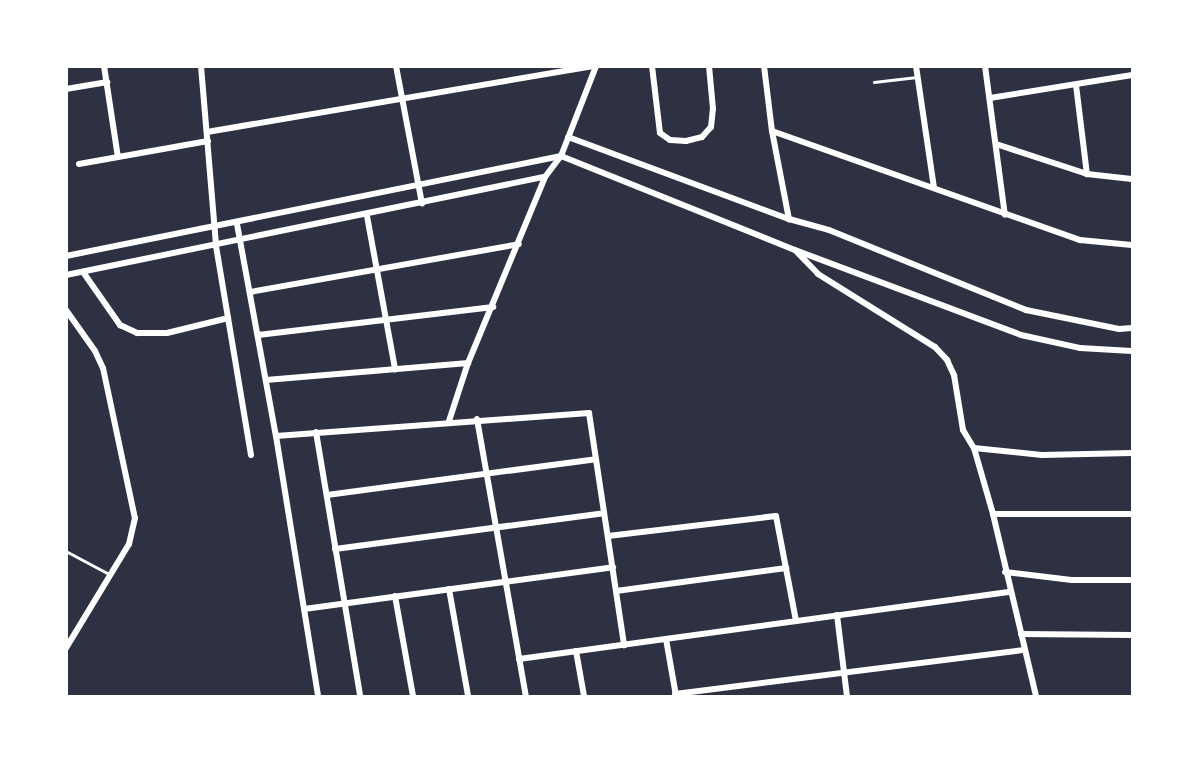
<!DOCTYPE html>
<html>
<head>
<meta charset="utf-8">
<style>
  body { margin:0 }
  #map { position:relative; width:1199px; height:763px; overflow:hidden; background:#2d3142; font-family:"IBM Plex Sans",sans-serif }
  div>[style] { position:absolute }
  [style*='--x'] { left:calc(var(--x)*1px); top:calc(var(--y)*1px); width:calc(var(--w)*1px); rotate:calc(var(--a)*1deg) }
  .service>* { height:2.5px; margin:-1.25px; padding:0 1.25px; transform-origin:1.25px; border-radius:1.25px; background:#fff }
  .minor>* { height:6px; margin:-3px; padding:0 3px; transform-origin:3px; border-radius:3px; background:#fff }
  span { translate:-50% -50%; white-space:nowrap; text-align:center; line-height:1.15; -webkit-text-stroke:5px #fff; paint-order:stroke }
  .frame { position:absolute; inset:0; border:68px solid #fff; pointer-events:none }
</style>
</head>
<body>
<div id="map">
  <div class="service">
    <div style="--x:874;--y:82;--w:43;--a:-6.6"></div>
    <div style="--x:66;--y:551;--w:49;--a:28.1"></div>
  </div>
  <div class="minor">
    <div style="--x:104;--y:66;--w:92;--a:81.3"></div>
    <div style="--x:201;--y:66;--w:181;--a:85.2"></div>
    <div style="--x:216;--y:246;--w:212;--a:80.5"></div>
    <div style="--x:396;--y:66;--w:140;--a:79.3"></div>
    <div style="--x:652;--y:66;--w:67;--a:83.2"></div>
    <div style="--x:660;--y:133;--w:12;--a:35"></div>
    <div style="--x:670;--y:140;--w:16;--a:4"></div>
    <div style="--x:686;--y:141;--w:16;--a:-14"></div>
    <div style="--x:702;--y:137;--w:13;--a:-48"></div>
    <div style="--x:711;--y:127;--w:18;--a:-84"></div>
    <div style="--x:713;--y:109;--w:43;--a:-95.3"></div>
    <div style="--x:764;--y:66;--w:65;--a:83"></div>
    <div style="--x:772;--y:131;--w:90;--a:79.1"></div>
    <div style="--x:916;--y:66;--w:123;--a:81.6"></div>
    <div style="--x:985;--y:66;--w:150;--a:82.4"></div>
    <div style="--x:1076;--y:85;--w:90;--a:83"></div>
    <div style="--x:66;--y:89;--w:42;--a:-9.7"></div>
    <div style="--x:990;--y:98;--w:144;--a:-9.2"></div>
    <div style="--x:772;--y:131;--w:327;--a:19.5"></div>
    <div style="--x:1080;--y:240;--w:52;--a:5.5"></div>
    <div style="--x:207;--y:132;--w:392;--a:-9.7"></div>
    <div style="--x:568;--y:137;--w:236;--a:20.4"></div>
    <div style="--x:789;--y:219;--w:41;--a:15.4"></div>
    <div style="--x:829;--y:230;--w:213;--a:22.1"></div>
    <div style="--x:1026;--y:310;--w:95;--a:11.5"></div>
    <div style="--x:1119;--y:329;--w:13;--a:-4"></div>
    <div style="--x:996;--y:144;--w:96;--a:18.2"></div>
    <div style="--x:1087;--y:174;--w:45;--a:6.3"></div>
    <div style="--x:79;--y:164;--w:131;--a:-10.1"></div>
    <div style="--x:367;--y:216;--w:156;--a:79.6"></div>
    <div style="--x:237;--y:224;--w:216;--a:79.6"></div>
    <div style="--x:276;--y:436;--w:263;--a:80.8"></div>
    <div style="--x:796;--y:251;--w:32;--a:46"></div>
    <div style="--x:818;--y:274;--w:138;--a:32"></div>
    <div style="--x:935;--y:347;--w:18;--a:47"></div>
    <div style="--x:947;--y:360;--w:17;--a:65"></div>
    <div style="--x:954;--y:375;--w:56;--a:80.7"></div>
    <div style="--x:963;--y:430;--w:21;--a:59"></div>
    <div style="--x:974;--y:448;--w:69;--a:73.9"></div>
    <div style="--x:993;--y:514;--w:187;--a:76.7"></div>
    <div style="--x:66;--y:256;--w:505;--a:-11.42"></div>
    <div style="--x:561;--y:156;--w:252;--a:21.9"></div>
    <div style="--x:795;--y:250;--w:241;--a:20.6"></div>
    <div style="--x:1021;--y:335;--w:60;--a:12.4"></div>
    <div style="--x:1080;--y:348;--w:52;--a:3.3"></div>
    <div style="--x:83;--y:272;--w:65;--a:55.1"></div>
    <div style="--x:120;--y:325;--w:19;--a:25"></div>
    <div style="--x:137;--y:333;--w:30;--a:0"></div>
    <div style="--x:167;--y:333;--w:63;--a:-13.8"></div>
    <div style="--x:66;--y:275;--w:489;--a:-11.6"></div>
    <div style="--x:250;--y:292;--w:273;--a:-10.1"></div>
    <div style="--x:66;--y:310;--w:50;--a:54.7"></div>
    <div style="--x:95;--y:351;--w:19;--a:65"></div>
    <div style="--x:103;--y:368;--w:153;--a:78"></div>
    <div style="--x:135;--y:518;--w:27;--a:103"></div>
    <div style="--x:129;--y:544;--w:122;--a:121.2"></div>
    <div style="--x:258;--y:335;--w:237;--a:-6.8"></div>
    <div style="--x:266;--y:380;--w:203;--a:-4.8"></div>
    <div style="--x:477;--y:419;--w:281;--a:80"></div>
    <div style="--x:449;--y:421;--w:61;--a:-71.9"></div>
    <div style="--x:468;--y:363;--w:201;--a:-67.5"></div>
    <div style="--x:545;--y:177;--w:26;--a:-53"></div>
    <div style="--x:561;--y:156;--w:97;--a:-68.7"></div>
    <div style="--x:316;--y:432;--w:268;--a:80.5"></div>
    <div style="--x:276;--y:436;--w:314;--a:-4.2"></div>
    <div style="--x:589;--y:413;--w:235;--a:81.4"></div>
    <div style="--x:974;--y:448;--w:68;--a:5.9"></div>
    <div style="--x:1042;--y:455;--w:90;--a:-1.3"></div>
    <div style="--x:327;--y:495;--w:271;--a:-7.6"></div>
    <div style="--x:993;--y:514;--w:139;--a:0"></div>
    <div style="--x:608;--y:536;--w:169;--a:-6.8"></div>
    <div style="--x:776;--y:516;--w:107;--a:79.2"></div>
    <div style="--x:335;--y:549;--w:271;--a:-7.6"></div>
    <div style="--x:1005;--y:572;--w:67;--a:6.8"></div>
    <div style="--x:1072;--y:580;--w:60;--a:0"></div>
    <div style="--x:449;--y:589;--w:109;--a:79.9"></div>
    <div style="--x:616;--y:591;--w:172;--a:-7.7"></div>
    <div style="--x:395;--y:596;--w:102;--a:79.8"></div>
    <div style="--x:304;--y:609;--w:312;--a:-7.7"></div>
    <div style="--x:837;--y:615;--w:82;--a:83"></div>
    <div style="--x:1021;--y:634;--w:111;--a:0.5"></div>
    <div style="--x:666;--y:639;--w:58;--a:80"></div>
    <div style="--x:576;--y:651;--w:46;--a:79.9"></div>
    <div style="--x:519;--y:659;--w:496;--a:-7.8"></div>
    <div style="--x:675;--y:694;--w:352;--a:-7.2"></div>
  </div>
  <div class="frame"></div>
</div>
</body>
</html>
